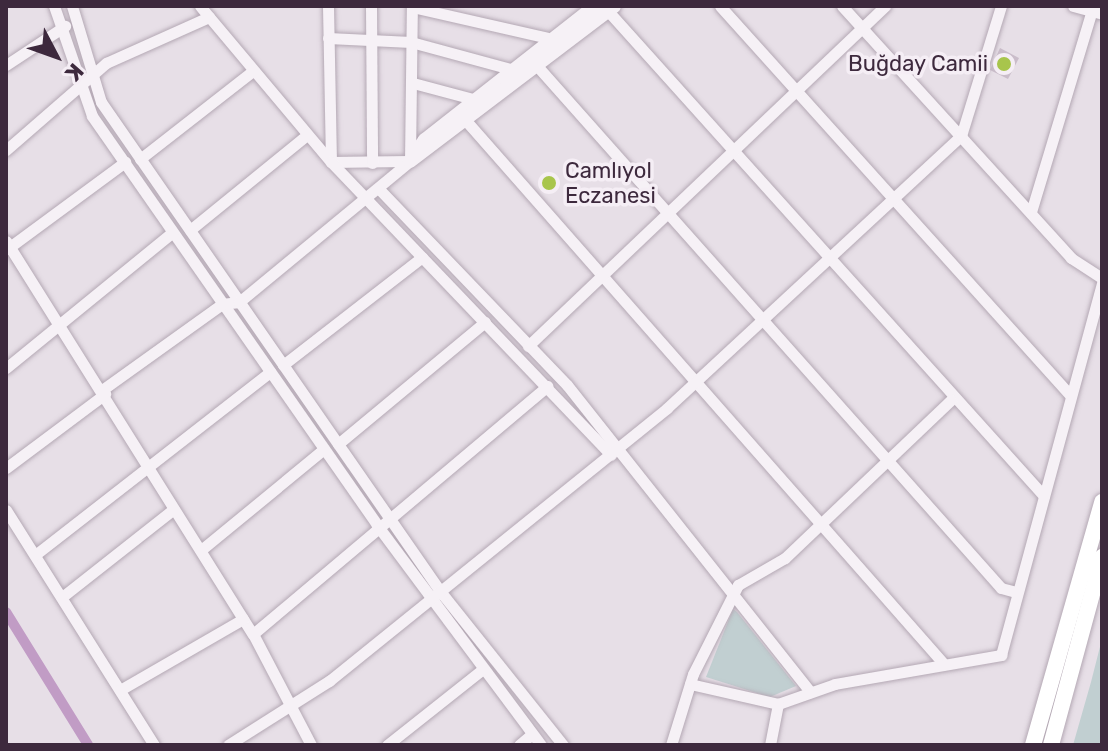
<!DOCTYPE html>
<html>
<head>
<meta charset="utf-8">
<style>
  body { margin:0 }
  #map { position:relative; width:1108px; height:751px; overflow:hidden; background:#e7dfe7; font-family:Rubik,sans-serif }
  div>[style] { position:absolute }
  [style*='--x'] { left:calc(var(--x)*1px); top:calc(var(--y)*1px); width:calc(var(--w)*1px); rotate:calc(var(--a)*1deg) }
  .green>* { inset:0; background:#c1cfd1 }
  .canal>* { height:10px; margin:-5px; padding:0 5px; transform-origin:5px; border-radius:5px; background:#c19cc5 }
  .building>* { inset:0; background:#cabdca }
  .roads { filter:drop-shadow(0 0 2px #b4a8b4) drop-shadow(0 0 2px #b4a8b4) }
  .minor>* { height:11px; margin:-5.5px; padding:0 5.5px; transform-origin:5.5px; border-radius:5.5px; background:#f6f1f6 }
  .tertiary>* { height:14px; margin:-7px; padding:0 7px; transform-origin:7px; border-radius:7px; background:#f6f1f6 }
  .secondary>* { height:16px; margin:-8px; padding:0 8px; transform-origin:8px; border-radius:8px; background:#fff }
  .dots>* { width:22px; height:22px; translate:-50% -50%; box-sizing:border-box; border:4px solid #f5eef5; border-radius:50% }
  span { translate:-50% -50%; white-space:nowrap; text-align:center; line-height:1.15; -webkit-text-stroke:7px #f5eef5; paint-order:stroke }
  .poi-label { font-size:22px; color:#3d293d }
  .right { translate:-100% -50%; text-align:right }
  .left { translate:0 -50%; text-align:left }
  .frame { position:absolute; inset:0; border:8px solid #3d293d; pointer-events:none }
  .north { position:absolute; left:16px; top:16px; width:80px; height:80px; -webkit-text-stroke:6px #f5eef5; paint-order:stroke; rotate:131deg; font-size:22px; font-weight:700; line-height:32px; text-align:center; color:#3d293d }
  .north::after { content:''; display:block; margin:auto; width:28px; height:36px; background:#3d293d; clip-path:polygon(50% 0,100% 100%,50% 72%,0 100%) }
</style>
</head>
<body>
<div id="map">
  <div class="green">
    <div style="clip-path:polygon(733px 609px,737px 612px,796px 686px,770px 697px,706px 677px)"></div>
    <div style="clip-path:polygon(1102px 639px,1102px 745px,1073px 745px,1091px 682px)"></div>
  </div>
  <div class="canal">
    <div style="--x:6;--y:612;--w:156;--a:58.3"></div>
  </div>
  <div class="building">
    <div style="clip-path:polygon(1000px 48px,1019px 58px,1008px 79px,990px 70px)"></div>
  </div>
  <div class="roads">
    <div class="minor">
      <div style="--x:54;--y:6;--w:116;--a:70.9"></div>
      <div style="--x:92;--y:116;--w:499;--a:55.1"></div>
      <div style="--x:377;--y:525;--w:274;--a:53.3"></div>
      <div style="--x:72;--y:6;--w:100;--a:73.2"></div>
      <div style="--x:101;--y:102;--w:595;--a:55.27"></div>
      <div style="--x:440;--y:591;--w:197;--a:51.4"></div>
      <div style="--x:200;--y:6;--w:204;--a:50"></div>
      <div style="--x:331;--y:162;--w:79;--a:-0.7"></div>
      <div style="--x:328;--y:6;--w:156;--a:88.9"></div>
      <div style="--x:331;--y:162;--w:405;--a:46.3"></div>
      <div style="--x:371;--y:6;--w:157;--a:89.6"></div>
      <div style="--x:720;--y:6;--w:523;--a:48.02"></div>
      <div style="--x:842;--y:6;--w:341;--a:47.7"></div>
      <div style="--x:1071;--y:258;--w:37;--a:33"></div>
      <div style="--x:1073;--y:6;--w:30;--a:15"></div>
      <div style="--x:412;--y:7;--w:145;--a:12.8"></div>
      <div style="--x:608;--y:11;--w:652;--a:48.05"></div>
      <div style="--x:328;--y:38;--w:83;--a:2.8"></div>
      <div style="--x:411;--y:42;--w:107;--a:15.2"></div>
      <div style="--x:6;--y:65;--w:71;--a:-33.5"></div>
      <div style="--x:538;--y:67;--w:697;--a:48.37"></div>
      <div style="--x:1001;--y:588;--w:16;--a:15"></div>
      <div style="--x:413;--y:83;--w:66;--a:14.9"></div>
      <div style="--x:468;--y:123;--w:721;--a:48.66"></div>
      <div style="--x:6;--y:150;--w:133;--a:-41"></div>
      <div style="--x:106;--y:63;--w:113;--a:-24.1"></div>
      <div style="--x:140;--y:159;--w:140;--a:-38"></div>
      <div style="--x:380;--y:190;--w:270;--a:46.2"></div>
      <div style="--x:567;--y:385;--w:392;--a:51.6"></div>
      <div style="--x:1031;--y:212;--w:215;--a:-73.2"></div>
      <div style="--x:190;--y:230;--w:151;--a:-39.1"></div>
      <div style="--x:6;--y:241;--w:464;--a:57.9"></div>
      <div style="--x:253;--y:634;--w:125;--a:62.4"></div>
      <div style="--x:7;--y:249;--w:147;--a:-36.4"></div>
      <div style="--x:528;--y:346;--w:493;--a:-43.6"></div>
      <div style="--x:283;--y:365;--w:176;--a:-37.8"></div>
      <div style="--x:6;--y:368;--w:215;--a:-39.2"></div>
      <div style="--x:102;--y:390;--w:148;--a:-35.6"></div>
      <div style="--x:222;--y:304;--w:17;--a:-7"></div>
      <div style="--x:239;--y:302;--w:222;--a:-39.5"></div>
      <div style="--x:410;--y:161;--w:155;--a:-89.3"></div>
      <div style="--x:338;--y:444;--w:191;--a:-39.7"></div>
      <div style="--x:6;--y:468;--w:124;--a:-36.8"></div>
      <div style="--x:6;--y:510;--w:278;--a:57.8"></div>
      <div style="--x:201;--y:550;--w:159;--a:-39.4"></div>
      <div style="--x:35;--y:555;--w:298;--a:-37.9"></div>
      <div style="--x:62;--y:597;--w:142;--a:-38.2"></div>
      <div style="--x:253;--y:634;--w:385;--a:-40.1"></div>
      <div style="--x:690;--y:684;--w:90;--a:12.8"></div>
      <div style="--x:778;--y:704;--w:60;--a:-19.3"></div>
      <div style="--x:835;--y:684;--w:169;--a:-9.9"></div>
      <div style="--x:1001;--y:655;--w:386;--a:-74.8"></div>
      <div style="--x:120;--y:690;--w:142;--a:-30"></div>
      <div style="--x:228;--y:745;--w:120;--a:-32.4"></div>
      <div style="--x:329;--y:681;--w:434;--a:-38.9"></div>
      <div style="--x:667;--y:408;--w:401;--a:-42.8"></div>
      <div style="--x:961;--y:136;--w:136;--a:-72.9"></div>
      <div style="--x:387;--y:745;--w:122;--a:-38.4"></div>
      <div style="--x:519;--y:745;--w:17;--a:-40"></div>
      <div style="--x:671;--y:745;--w:74;--a:-72.8"></div>
      <div style="--x:693;--y:674;--w:100;--a:-63.2"></div>
      <div style="--x:738;--y:585;--w:54;--a:-29.9"></div>
      <div style="--x:785;--y:558;--w:229;--a:-43.6"></div>
      <div style="--x:770;--y:745;--w:42;--a:-79"></div>
    </div>
    <div class="tertiary">
      <div style="--x:413;--y:157;--w:21;--a:-55"></div>
      <div style="--x:425;--y:140;--w:216;--a:-38.2"></div>
      <div style="--x:410;--y:161;--w:256;--a:-37.2"></div>
    </div>
    <div class="secondary">
      <div style="--x:1033;--y:745;--w:253;--a:-74.1"></div>
      <div style="--x:1051;--y:745;--w:195;--a:-74.8"></div>
    </div>
  </div>
  <div class="dots">
    <div style="left:1004px;top:64px;background:#a8c54c"></div>
    <div style="left:549px;top:183px;background:#a8c54c"></div>
  </div>
  <div class="poi-label">
    <span class="right" style="left:988px;top:64px">Buğday Camii</span>
    <span class="left" style="left:565px;top:183px">Camlıyol<br>Eczanesi</span>
  </div>
  <div class="frame"></div>
  <div class="north">K</div>
</div>
</body>
</html>
